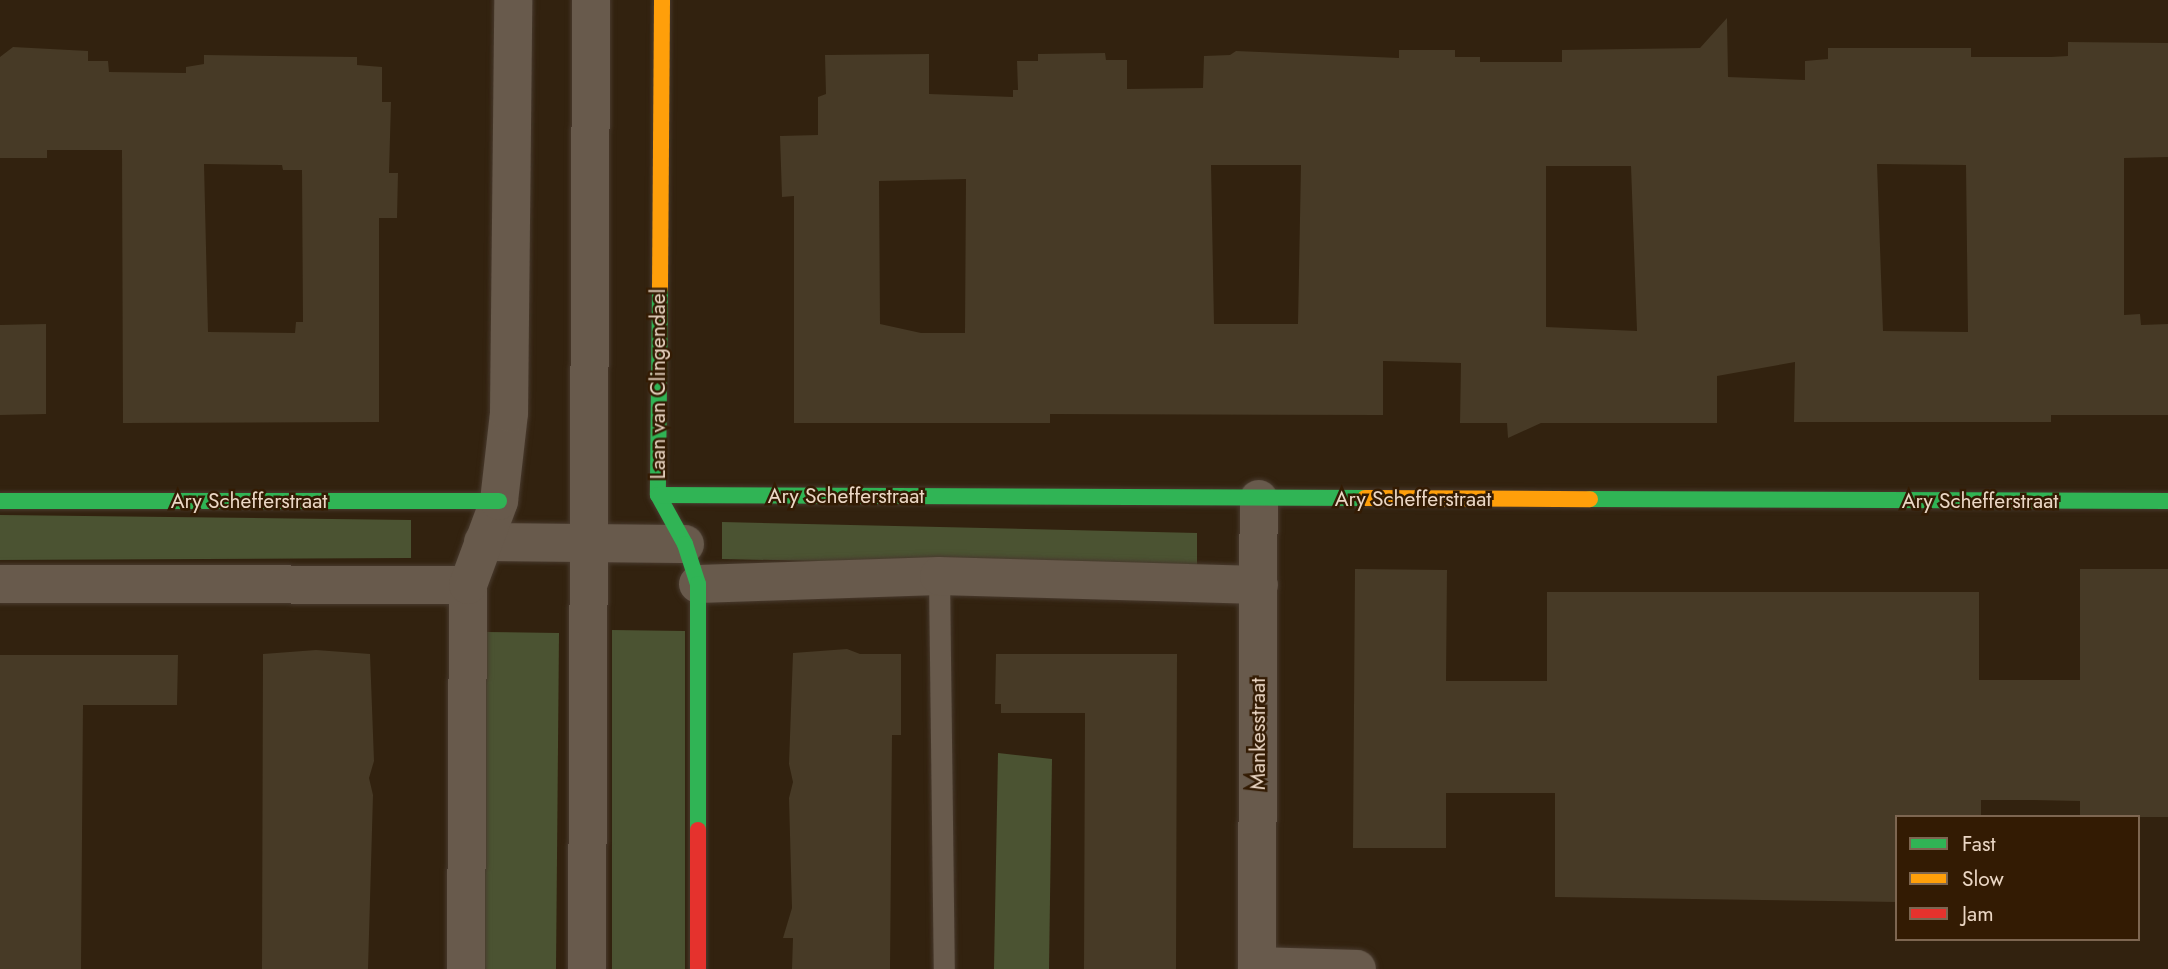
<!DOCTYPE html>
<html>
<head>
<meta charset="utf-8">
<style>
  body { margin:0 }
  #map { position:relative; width:2168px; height:969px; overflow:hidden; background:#32220f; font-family:Jost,sans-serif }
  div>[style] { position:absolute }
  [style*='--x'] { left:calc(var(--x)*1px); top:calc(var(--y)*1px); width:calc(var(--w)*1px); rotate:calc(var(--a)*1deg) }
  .green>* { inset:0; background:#4b5332 }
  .building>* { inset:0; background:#473a26 }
  .roads { filter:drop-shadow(0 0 2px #483a2e) drop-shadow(0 0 2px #483a2e) }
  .lane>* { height:21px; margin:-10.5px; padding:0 10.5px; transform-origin:10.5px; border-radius:10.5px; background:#685a4c }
  .street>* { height:38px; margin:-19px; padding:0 19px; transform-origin:19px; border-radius:19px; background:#685a4c }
  .fast>* { height:16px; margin:-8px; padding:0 8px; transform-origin:8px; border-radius:8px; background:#30b455 }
  .slow>* { height:16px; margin:-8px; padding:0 8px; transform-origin:8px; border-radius:8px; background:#ff9f0a }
  .jam>* { height:16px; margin:-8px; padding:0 8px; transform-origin:8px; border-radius:8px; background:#e5322d }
  span { translate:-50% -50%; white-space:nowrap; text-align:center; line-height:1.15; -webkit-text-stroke:5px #331b03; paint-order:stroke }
  .street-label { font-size:21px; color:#ebd7c5 }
  .legend { position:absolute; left:1895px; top:815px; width:245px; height:126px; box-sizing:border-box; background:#331b03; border:2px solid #7d6651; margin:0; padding:9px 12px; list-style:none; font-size:21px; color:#ebd7c5 }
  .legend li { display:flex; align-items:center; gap:14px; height:35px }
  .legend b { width:35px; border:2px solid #7d6651 }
</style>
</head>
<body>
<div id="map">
  <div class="green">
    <div style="clip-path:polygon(0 515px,411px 520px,411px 558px,0 560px)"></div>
    <div style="clip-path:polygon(722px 522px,1197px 533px,1197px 569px,722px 559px)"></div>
    <div style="clip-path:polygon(612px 630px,685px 631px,685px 969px,612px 969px)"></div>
    <div style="clip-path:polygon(486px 632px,559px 633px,556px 969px,482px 969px)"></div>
    <div style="clip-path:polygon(998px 753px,1052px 759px,1049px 969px,994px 969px)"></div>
  </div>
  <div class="building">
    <div style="clip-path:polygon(evenodd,1727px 18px,1728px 77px,1805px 80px,1805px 61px,1828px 59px,1828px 48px,1971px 48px,1971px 57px,2051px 57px,2068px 56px,2068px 42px,2168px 43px,2168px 157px,2124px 158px,2124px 315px,2140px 314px,2141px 325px,2168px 324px,2168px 415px,2051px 415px,2051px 422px,1794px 422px,1795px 362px,1717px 376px,1717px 423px,1541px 423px,1508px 438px,1507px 423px,1460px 423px,1461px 363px,1383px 361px,1383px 415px,1050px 414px,1050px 423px,794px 423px,794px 196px,782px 197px,780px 136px,818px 135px,818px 97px,826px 94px,825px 55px,929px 54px,929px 94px,1013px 97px,1013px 90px,1018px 90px,1017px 61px,1038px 61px,1038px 54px,1105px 53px,1106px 60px,1127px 60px,1127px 89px,1203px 88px,1204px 56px,1230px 55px,1236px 51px,1399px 58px,1399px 50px,1455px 50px,1455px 57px,1480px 57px,1480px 62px,1562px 62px,1562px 50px,1700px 48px,1727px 18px,1877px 164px,1966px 165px,1968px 332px,1883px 331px,1877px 164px,1727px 18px,1211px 165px,1301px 165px,1298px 324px,1214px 324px,1211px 165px,1727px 18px,1546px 166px,1631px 166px,1637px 331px,1546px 327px,1546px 166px,1727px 18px,966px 179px,965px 333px,921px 333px,880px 324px,879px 181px,966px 179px)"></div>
    <div style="clip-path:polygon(evenodd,13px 47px,88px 51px,88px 61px,108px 61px,109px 72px,186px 73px,186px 67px,204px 64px,204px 55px,357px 57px,357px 65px,382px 67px,382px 102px,391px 102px,389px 173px,398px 173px,397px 218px,379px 218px,379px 422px,123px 423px,122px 150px,47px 150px,47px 158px,0 158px,0 57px,13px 47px,204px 164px,282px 165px,283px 170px,302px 170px,303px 322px,296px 322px,295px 333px,208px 332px,204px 164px)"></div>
    <div style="clip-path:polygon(46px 324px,46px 414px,0 415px,0 325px)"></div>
    <div style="clip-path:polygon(1355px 569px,1447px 570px,1446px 681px,1547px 681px,1547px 592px,1979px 592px,1979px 680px,2080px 680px,2080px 569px,2168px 569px,2168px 817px,2080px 817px,2080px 801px,2033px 800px,1981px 800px,1981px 817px,1897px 817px,1897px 902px,1555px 897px,1555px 793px,1446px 793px,1446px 848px,1353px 848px)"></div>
    <div style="clip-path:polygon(847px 649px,860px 654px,901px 654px,901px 735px,892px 735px,890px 969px,792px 969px,793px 938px,783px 938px,792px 908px,789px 798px,793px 782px,789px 764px,793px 653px)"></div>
    <div style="clip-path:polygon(316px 650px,370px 654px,374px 761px,369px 778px,373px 795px,368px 969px,262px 969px,263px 654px)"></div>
    <div style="clip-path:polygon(996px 654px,1177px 654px,1176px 969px,1084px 969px,1085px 713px,1001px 713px,1001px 704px,995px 704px)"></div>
    <div style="clip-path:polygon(0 655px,178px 655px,177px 705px,83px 705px,81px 969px,0 969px)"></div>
  </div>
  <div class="roads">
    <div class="lane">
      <div style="--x:939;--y:576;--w:393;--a:89.3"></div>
    </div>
    <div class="street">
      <div style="--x:483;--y:542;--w:202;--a:0.6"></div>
      <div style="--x:0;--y:584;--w:468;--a:0.1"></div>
      <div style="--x:698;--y:584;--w:241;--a:-1.9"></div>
      <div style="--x:939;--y:576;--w:320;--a:1.6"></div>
      <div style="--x:1257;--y:966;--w:100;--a:1.7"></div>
      <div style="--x:466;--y:969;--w:384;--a:-89.7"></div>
      <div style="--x:468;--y:585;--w:90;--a:-69.7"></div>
      <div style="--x:499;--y:501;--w:89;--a:-83.5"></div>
      <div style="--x:509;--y:413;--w:413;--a:-89.4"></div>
      <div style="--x:587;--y:969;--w:969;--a:-89.76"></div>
      <div style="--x:1257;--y:969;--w:470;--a:-89.8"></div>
    </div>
    <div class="fast">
      <div style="--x:660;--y:288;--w:207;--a:90.6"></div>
      <div style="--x:658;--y:495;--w:56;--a:61.1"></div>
      <div style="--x:685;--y:544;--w:42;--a:72"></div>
      <div style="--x:698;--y:584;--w:246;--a:90"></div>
      <div style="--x:658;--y:495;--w:707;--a:0.24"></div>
      <div style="--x:1590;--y:499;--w:578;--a:0.2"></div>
      <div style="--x:0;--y:501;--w:499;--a:0"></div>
    </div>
    <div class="slow">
      <div style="--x:660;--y:288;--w:288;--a:-89.6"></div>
      <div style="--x:1365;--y:498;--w:225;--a:0.3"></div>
    </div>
    <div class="jam">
      <div style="--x:698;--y:830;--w:139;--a:90"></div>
    </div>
  </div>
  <div class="street-label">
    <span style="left:658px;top:384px;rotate:-90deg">Laan van Clingendael</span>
    <span style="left:846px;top:496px">Ary Schefferstraat</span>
    <span style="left:1413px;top:499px">Ary Schefferstraat</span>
    <span style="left:249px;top:501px">Ary Schefferstraat</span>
    <span style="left:1980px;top:501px">Ary Schefferstraat</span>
    <span style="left:1258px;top:734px;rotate:-90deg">Mankesstraat</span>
  </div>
  <ul class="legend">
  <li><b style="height:9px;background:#30b455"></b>Fast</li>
  <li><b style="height:9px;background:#ff9f0a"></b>Slow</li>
  <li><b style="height:9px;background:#e5322d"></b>Jam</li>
  </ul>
</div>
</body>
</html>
